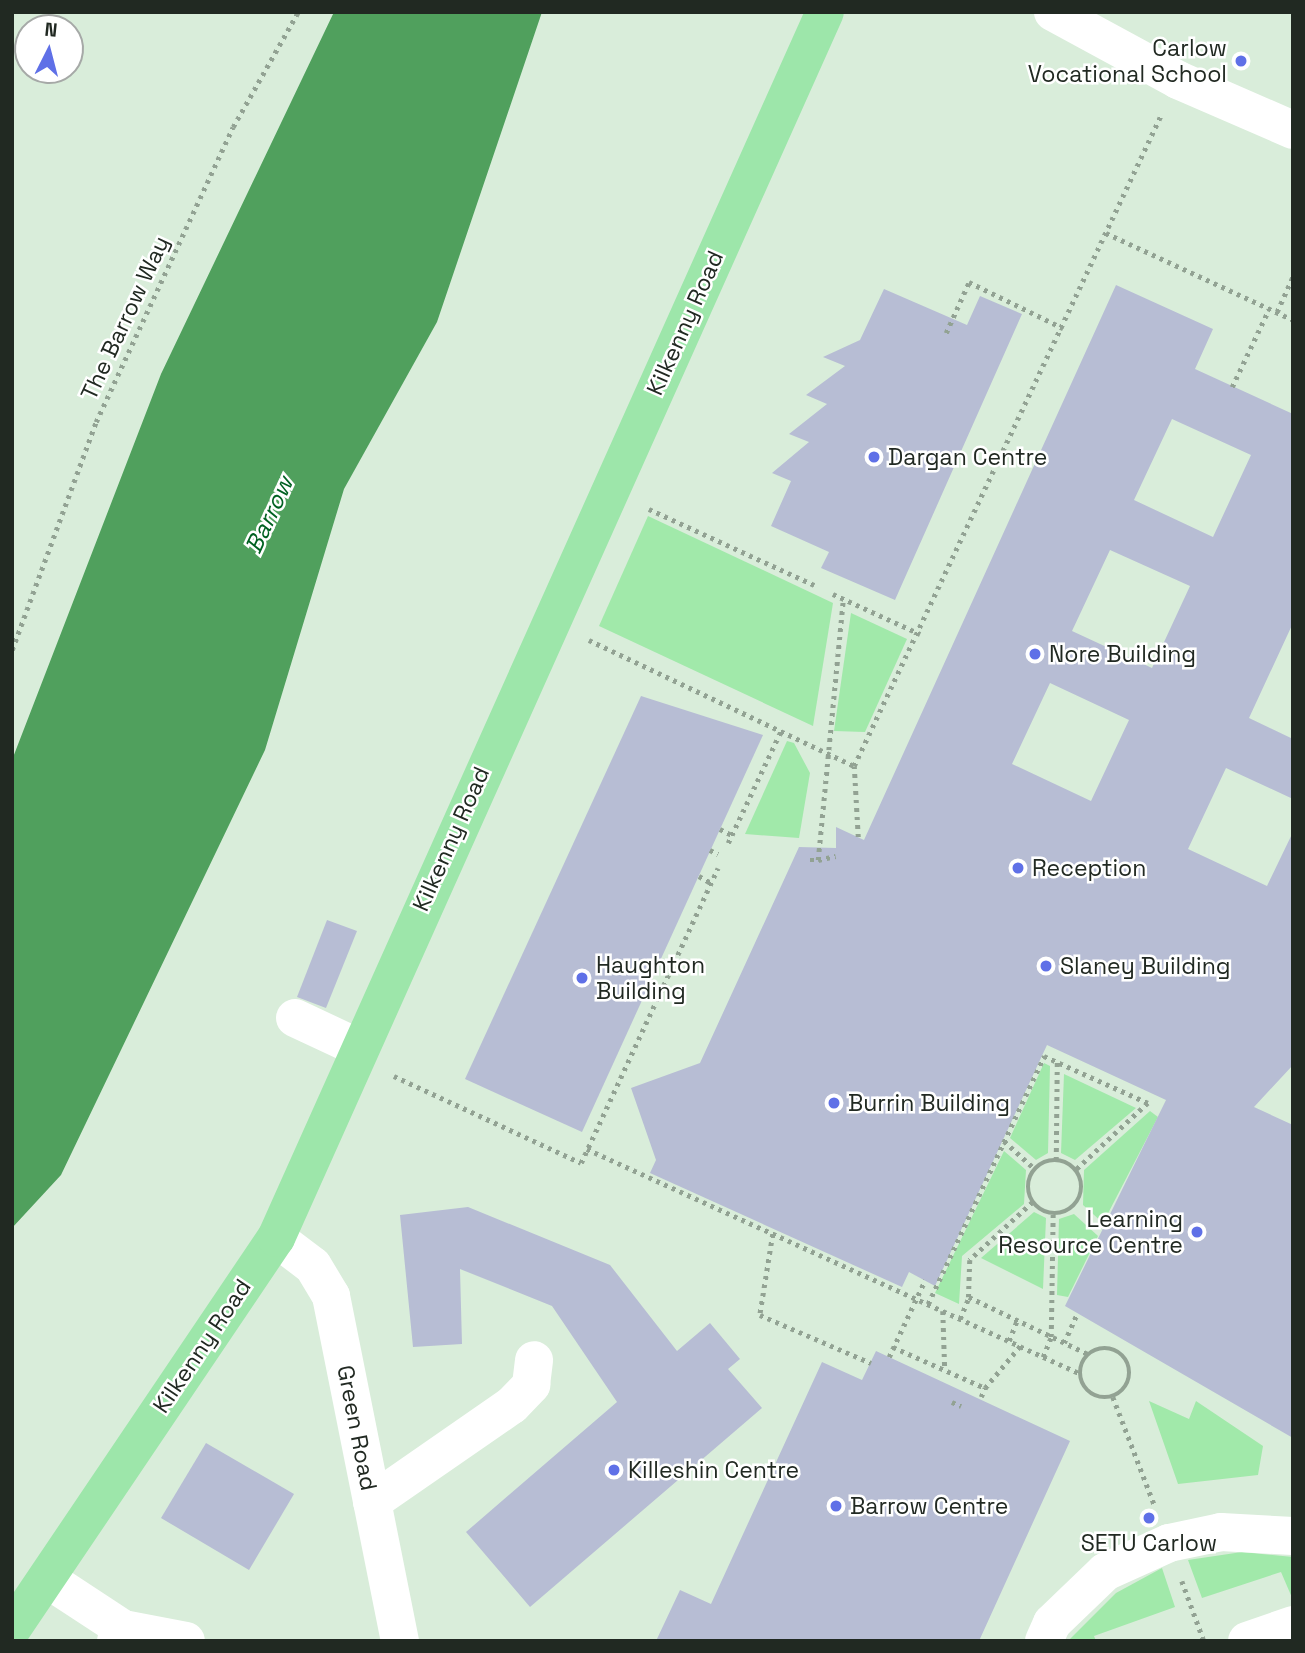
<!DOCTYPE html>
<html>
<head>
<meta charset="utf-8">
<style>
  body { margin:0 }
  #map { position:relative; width:1305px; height:1653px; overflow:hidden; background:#d9edda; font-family:"Space Grotesk",sans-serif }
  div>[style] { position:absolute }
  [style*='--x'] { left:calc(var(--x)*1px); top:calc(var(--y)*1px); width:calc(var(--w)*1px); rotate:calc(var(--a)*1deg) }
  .green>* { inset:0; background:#a1e9aa }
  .water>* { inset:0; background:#50a05d }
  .building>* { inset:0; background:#b7bdd4 }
  .path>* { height:4.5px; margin-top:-2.25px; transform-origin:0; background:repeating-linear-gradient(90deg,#92a293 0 3.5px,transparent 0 8.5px) }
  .path>.ring { margin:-2.25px; padding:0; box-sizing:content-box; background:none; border:4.5px solid #92a293; border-radius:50% }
  .minor>* { height:38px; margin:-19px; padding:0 19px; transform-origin:19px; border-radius:19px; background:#fff }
  .major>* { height:38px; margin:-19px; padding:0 19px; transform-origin:19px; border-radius:19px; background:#9de6aa }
  .dots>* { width:19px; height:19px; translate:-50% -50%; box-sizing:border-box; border:4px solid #fff; border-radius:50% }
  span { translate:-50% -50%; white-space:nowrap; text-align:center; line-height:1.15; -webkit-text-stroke:5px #fff; paint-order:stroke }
  .poi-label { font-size:23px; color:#212922 }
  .right { translate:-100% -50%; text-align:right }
  .left { translate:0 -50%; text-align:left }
  .street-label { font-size:23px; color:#212922 }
  .water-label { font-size:24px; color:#006121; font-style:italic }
  .frame { position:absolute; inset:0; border:14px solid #212922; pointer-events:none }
  .north { position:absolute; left:14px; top:14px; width:70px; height:70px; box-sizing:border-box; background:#fff; border:2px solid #a6a9a7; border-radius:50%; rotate:6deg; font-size:19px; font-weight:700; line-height:28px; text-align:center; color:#212922 }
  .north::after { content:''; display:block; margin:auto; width:24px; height:32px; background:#5f70e7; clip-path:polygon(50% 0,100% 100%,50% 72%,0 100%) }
</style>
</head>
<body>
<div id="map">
  <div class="green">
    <div style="clip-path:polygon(648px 516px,833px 603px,813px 726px,599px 626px)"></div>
    <div style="clip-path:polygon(851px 613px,907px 639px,865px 732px,834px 731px)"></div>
    <div style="clip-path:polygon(787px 741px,794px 743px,810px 773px,799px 838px,745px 834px)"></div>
    <div style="clip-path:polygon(1044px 1063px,1050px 1066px,1048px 1153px,1036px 1160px,1010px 1138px)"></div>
    <div style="clip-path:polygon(1064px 1074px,1136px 1108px,1075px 1160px,1061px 1153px)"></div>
    <div style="clip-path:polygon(1150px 1111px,1158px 1117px,1103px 1223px,1083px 1205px,1084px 1170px)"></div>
    <div style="clip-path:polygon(1004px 1151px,1026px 1170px,1024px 1204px,962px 1256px,959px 1304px,935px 1293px)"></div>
    <div style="clip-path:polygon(1034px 1212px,1046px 1218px,1043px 1289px,981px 1258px)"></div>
    <div style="clip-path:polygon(1074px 1214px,1098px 1236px,1068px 1297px,1057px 1295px,1059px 1219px)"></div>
    <div style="clip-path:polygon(1149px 1401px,1189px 1419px,1196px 1401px,1263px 1446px,1258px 1475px,1178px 1484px)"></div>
    <div style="clip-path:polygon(1242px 1552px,1293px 1557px,1293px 1600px,1281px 1572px,1202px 1598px,1188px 1560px)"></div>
    <div style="clip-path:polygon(1162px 1568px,1175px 1607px,1094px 1636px,1096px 1641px,1068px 1641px,1116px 1593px)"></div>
  </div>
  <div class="water">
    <div style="clip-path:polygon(334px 12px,542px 12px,437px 322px,344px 489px,265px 750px,61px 1175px,12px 1228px,12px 760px,161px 374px)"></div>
  </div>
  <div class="building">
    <div style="clip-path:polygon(evenodd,1116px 285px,1213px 329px,1195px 369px,1293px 414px,1293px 623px,1249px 718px,1293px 739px,1293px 799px,1226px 768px,1188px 849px,1267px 886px,1293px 832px,1293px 1065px,1254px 1107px,1293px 1125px,1293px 1438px,1065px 1306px,1166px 1100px,1047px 1045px,935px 1286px,909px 1272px,902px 1287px,650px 1173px,656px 1160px,631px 1088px,700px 1063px,799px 847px,836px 848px,836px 827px,864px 840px,1116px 285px,1172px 419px,1251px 455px,1213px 537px,1134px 500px,1172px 419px,1116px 285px,1110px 550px,1190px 586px,1152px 668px,1072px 631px,1110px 550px,1116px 285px,1050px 683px,1129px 720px,1091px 801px,1012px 764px,1050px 683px)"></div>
    <div style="clip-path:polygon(884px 289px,967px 325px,980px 296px,1022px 314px,895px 600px,821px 568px,829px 552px,771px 526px,791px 481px,772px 473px,809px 442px,789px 434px,827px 404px,806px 395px,845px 366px,823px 357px,860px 340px)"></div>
    <div style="clip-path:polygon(641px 696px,763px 735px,582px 1132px,465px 1079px)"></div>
    <div style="clip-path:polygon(327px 920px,357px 931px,326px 1008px,297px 997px)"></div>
    <div style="clip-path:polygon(468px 1207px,610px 1265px,677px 1351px,710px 1323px,740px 1359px,728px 1369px,762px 1408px,530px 1607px,466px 1532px,617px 1402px,552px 1306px,460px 1269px,462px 1344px,413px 1347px,400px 1215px)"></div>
    <div style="clip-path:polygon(876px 1351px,1070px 1441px,979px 1641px,656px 1641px,680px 1590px,711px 1604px,822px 1362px,862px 1380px)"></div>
    <div style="clip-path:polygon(206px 1443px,294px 1494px,249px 1570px,161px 1518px)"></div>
  </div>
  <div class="path">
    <div style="--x:1106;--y:233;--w:206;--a:24.9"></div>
    <div style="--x:1277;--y:312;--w:39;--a:-66"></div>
    <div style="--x:946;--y:333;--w:56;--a:-65.7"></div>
    <div style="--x:969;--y:282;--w:105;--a:26.1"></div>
    <div style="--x:1232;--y:387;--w:86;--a:-64.6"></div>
    <div style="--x:649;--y:509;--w:182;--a:24.7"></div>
    <div style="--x:833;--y:594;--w:96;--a:24.7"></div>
    <div style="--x:589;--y:640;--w:293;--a:25.4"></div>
    <div style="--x:12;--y:650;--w:243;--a:-69.8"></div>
    <div style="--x:96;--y:422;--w:325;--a:-65.1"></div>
    <div style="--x:233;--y:127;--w:132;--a:-60.5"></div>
    <div style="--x:720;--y:829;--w:13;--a:27"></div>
    <div style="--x:858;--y:837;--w:71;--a:-93.2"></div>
    <div style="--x:854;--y:766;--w:720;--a:-64.75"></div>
    <div style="--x:728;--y:843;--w:124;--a:-64.7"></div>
    <div style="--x:710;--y:850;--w:9;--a:27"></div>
    <div style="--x:810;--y:860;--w:8;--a:0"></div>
    <div style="--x:818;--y:860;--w:263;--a:-84.5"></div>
    <div style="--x:818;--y:860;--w:18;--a:-13"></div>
    <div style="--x:699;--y:876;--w:14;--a:30"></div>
    <div style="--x:394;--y:1076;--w:206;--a:24.9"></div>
    <div style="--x:581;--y:1163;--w:325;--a:-65.1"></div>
    <div style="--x:1004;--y:1141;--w:42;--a:42.1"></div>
    <div style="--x:587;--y:1149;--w:543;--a:24.49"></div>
    <div style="--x:1056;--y:1160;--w:99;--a:-89.4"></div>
    <div class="ring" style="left:1028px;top:1160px;width:49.5px;height:49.5px"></div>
    <div style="--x:1033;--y:1202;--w:86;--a:137.4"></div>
    <div style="--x:970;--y:1260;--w:37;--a:92"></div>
    <div style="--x:969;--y:1297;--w:132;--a:25.6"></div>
    <div style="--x:773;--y:1234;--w:82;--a:99.1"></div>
    <div style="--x:760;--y:1315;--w:121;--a:23.4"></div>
    <div style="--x:928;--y:1304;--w:274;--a:-64.9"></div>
    <div style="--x:1044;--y:1056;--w:114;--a:24.3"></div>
    <div style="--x:1148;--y:1103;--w:98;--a:137.1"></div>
    <div style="--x:943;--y:1311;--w:59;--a:88.1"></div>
    <div style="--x:960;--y:1319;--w:24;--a:-68"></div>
    <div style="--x:1009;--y:1341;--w:22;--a:-69"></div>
    <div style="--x:1064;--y:1343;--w:32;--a:-66"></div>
    <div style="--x:893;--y:1347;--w:101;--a:24"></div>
    <div style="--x:985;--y:1388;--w:55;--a:-50.2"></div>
    <div class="ring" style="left:1080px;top:1348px;width:45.5px;height:45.5px"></div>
    <div style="--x:889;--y:1357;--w:85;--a:-64.9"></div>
    <div style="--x:1043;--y:1357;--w:22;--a:-68"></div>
    <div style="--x:1051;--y:1337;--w:123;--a:-89.1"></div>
    <div style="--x:981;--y:1397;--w:10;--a:-66"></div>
    <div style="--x:1113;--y:1397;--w:115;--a:69"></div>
    <div style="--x:952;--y:1402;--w:10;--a:24"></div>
    <div style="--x:1182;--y:1581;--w:64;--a:69.9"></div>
  </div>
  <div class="minor">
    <div style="--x:1053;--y:12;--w:142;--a:28.5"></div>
    <div style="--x:1178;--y:80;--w:125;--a:23.5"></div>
    <div style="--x:295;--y:1018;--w:71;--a:25.1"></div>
    <div style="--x:276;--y:1238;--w:46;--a:37.1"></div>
    <div style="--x:313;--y:1266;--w:35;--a:59"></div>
    <div style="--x:331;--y:1296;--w:352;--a:78.7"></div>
    <div style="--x:372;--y:1502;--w:170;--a:-34.7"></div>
    <div style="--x:512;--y:1405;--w:28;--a:-46"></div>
    <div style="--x:531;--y:1385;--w:25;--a:-83"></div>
    <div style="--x:47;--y:1579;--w:91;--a:33.3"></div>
    <div style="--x:123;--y:1629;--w:14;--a:120"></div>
    <div style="--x:123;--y:1629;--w:64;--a:10.8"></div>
    <div style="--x:1044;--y:1641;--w:20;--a:-66"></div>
    <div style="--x:1052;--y:1623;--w:74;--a:-43.9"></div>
    <div style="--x:1105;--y:1572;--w:70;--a:-24.4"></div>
    <div style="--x:1169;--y:1543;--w:53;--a:-11.9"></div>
    <div style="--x:1221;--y:1532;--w:72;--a:3.2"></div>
    <div style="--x:1247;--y:1641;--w:49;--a:-19.2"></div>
  </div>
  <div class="major">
    <div style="--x:12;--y:1629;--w:472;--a:-56"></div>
    <div style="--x:276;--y:1238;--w:1343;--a:-65.88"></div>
  </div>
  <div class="dots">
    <div style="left:1241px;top:61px;background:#5f70e7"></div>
    <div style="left:874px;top:457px;background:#5f70e7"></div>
    <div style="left:1035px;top:654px;background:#5f70e7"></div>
    <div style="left:1018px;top:868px;background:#5f70e7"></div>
    <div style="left:1046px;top:966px;background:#5f70e7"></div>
    <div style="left:582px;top:978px;background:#5f70e7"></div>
    <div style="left:834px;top:1103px;background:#5f70e7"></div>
    <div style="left:1197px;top:1232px;background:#5f70e7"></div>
    <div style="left:614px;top:1470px;background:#5f70e7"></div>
    <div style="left:836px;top:1506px;background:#5f70e7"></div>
    <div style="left:1149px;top:1518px;background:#5f70e7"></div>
  </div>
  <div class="poi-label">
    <span class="right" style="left:1227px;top:61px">Carlow<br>Vocational School</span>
    <span class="left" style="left:888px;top:457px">Dargan Centre</span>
    <span class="left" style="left:1049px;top:654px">Nore Building</span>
    <span class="left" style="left:1032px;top:868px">Reception</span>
    <span class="left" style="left:596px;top:978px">Haughton<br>Building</span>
    <span class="left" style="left:1060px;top:966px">Slaney Building</span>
    <span class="left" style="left:848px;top:1103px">Burrin Building</span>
    <span class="right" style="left:1183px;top:1232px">Learning<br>Resource Centre</span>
    <span class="left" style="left:628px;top:1470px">Killeshin Centre</span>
    <span class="left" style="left:850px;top:1506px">Barrow Centre</span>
    <span style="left:1149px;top:1543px">SETU Carlow</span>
  </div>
  <div class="street-label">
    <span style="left:125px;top:318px;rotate:-65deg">The Barrow Way</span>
    <span style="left:685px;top:323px;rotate:-66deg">Kilkenny Road</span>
    <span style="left:451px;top:839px;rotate:-66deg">Kilkenny Road</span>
    <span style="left:202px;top:1346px;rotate:-56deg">Kilkenny Road</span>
    <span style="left:357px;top:1428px;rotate:79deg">Green Road</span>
  </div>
  <div class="water-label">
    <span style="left:269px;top:515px;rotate:-65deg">Barrow</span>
  </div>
  <div class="frame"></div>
  <div class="north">N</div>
</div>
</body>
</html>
